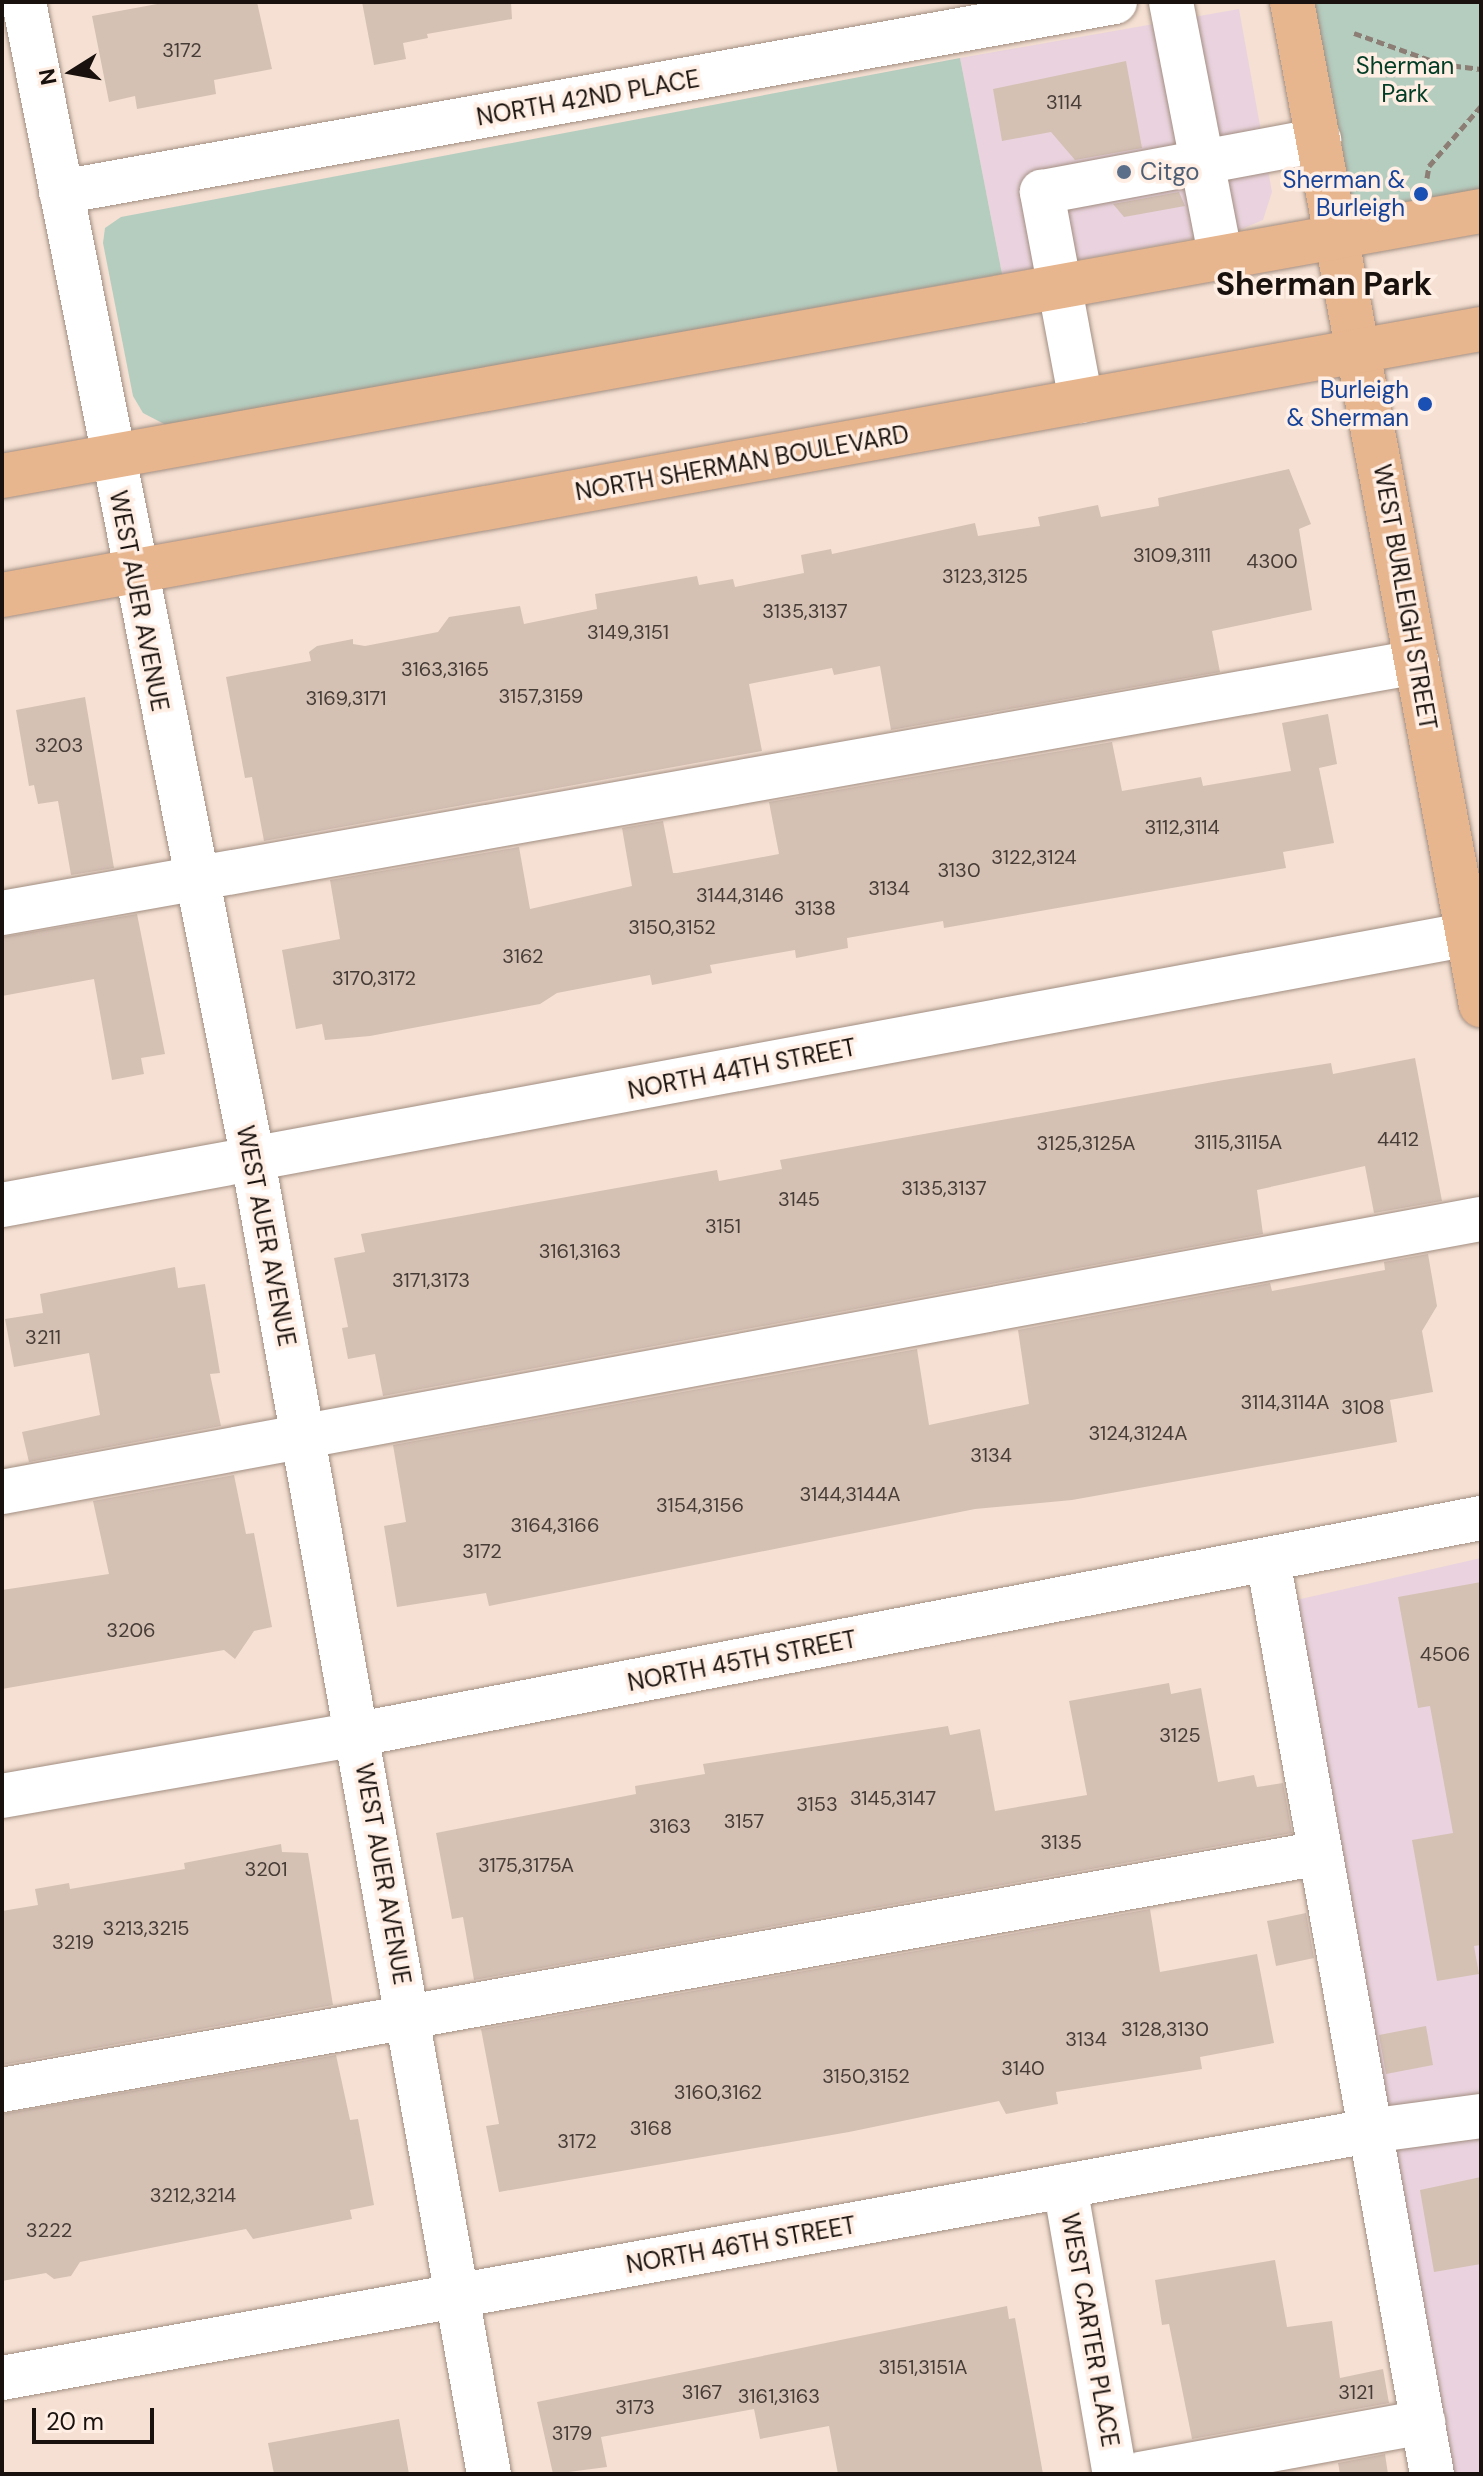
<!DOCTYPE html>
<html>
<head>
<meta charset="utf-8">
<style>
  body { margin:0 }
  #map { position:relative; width:1483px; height:2476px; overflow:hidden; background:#f5e0d3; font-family:"DM Sans",sans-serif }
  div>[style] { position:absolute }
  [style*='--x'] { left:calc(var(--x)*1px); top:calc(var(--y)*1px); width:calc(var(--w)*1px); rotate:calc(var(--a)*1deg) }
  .commercial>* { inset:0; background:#ead3de }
  .green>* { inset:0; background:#b4cdbf }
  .building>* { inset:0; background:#d5c0b4 }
  .path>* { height:5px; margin-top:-2.5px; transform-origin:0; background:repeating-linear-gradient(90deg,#8c7e75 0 8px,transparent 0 12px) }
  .roads { filter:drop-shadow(0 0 2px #a28e82) drop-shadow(0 0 2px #a28e82) }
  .minor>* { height:44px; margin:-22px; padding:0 22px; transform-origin:22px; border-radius:22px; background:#fff }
  .major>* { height:44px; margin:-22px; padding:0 22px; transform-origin:22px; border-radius:22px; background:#e7b58e }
  .dots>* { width:22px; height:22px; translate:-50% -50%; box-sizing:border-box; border:4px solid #ffeee3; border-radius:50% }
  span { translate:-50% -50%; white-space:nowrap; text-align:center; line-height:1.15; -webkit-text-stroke:7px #ffeee3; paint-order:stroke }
  .number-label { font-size:20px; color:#473d37 }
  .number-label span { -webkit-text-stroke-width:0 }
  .park-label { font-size:24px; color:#023c25 }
  .street-label { font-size:24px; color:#18110d }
  .service-label { font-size:24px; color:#4e5e75 }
  .left { translate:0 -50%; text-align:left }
  .transit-label { font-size:24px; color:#164399 }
  .right { translate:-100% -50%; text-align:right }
  .district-label { font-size:32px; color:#18110d; font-weight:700 }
  .frame { position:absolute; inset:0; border:4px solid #18110d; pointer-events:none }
  .north { position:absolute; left:32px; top:32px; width:80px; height:80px; -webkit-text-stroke:6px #ffeee3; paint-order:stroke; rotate:259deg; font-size:22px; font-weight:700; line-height:32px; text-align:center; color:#18110d }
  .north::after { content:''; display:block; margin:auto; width:28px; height:36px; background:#18110d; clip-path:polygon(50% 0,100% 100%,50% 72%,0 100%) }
  .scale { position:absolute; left:32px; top:2408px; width:122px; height:36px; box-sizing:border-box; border:4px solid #18110d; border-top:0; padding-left:10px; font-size:24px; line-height:28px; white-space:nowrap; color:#18110d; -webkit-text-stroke:6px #ffeee3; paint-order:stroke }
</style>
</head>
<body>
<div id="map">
  <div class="commercial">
    <div style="clip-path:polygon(1239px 9px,1272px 192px,1263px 220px,1239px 230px,1002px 274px,960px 58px)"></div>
    <div style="clip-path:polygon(1481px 1558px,1481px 2474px,1435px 2474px,1270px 1606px)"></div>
  </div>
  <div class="green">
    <div style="clip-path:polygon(1313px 2px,1481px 2px,1481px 190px,1353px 213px)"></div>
    <div style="clip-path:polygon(960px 58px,1002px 274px,166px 425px,143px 413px,133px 396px,103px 243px,105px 228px,121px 217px)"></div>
  </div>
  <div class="building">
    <div style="clip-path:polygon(168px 2px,257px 2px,272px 69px,214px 80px,216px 94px,137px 109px,135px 96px,109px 102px,92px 16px)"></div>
    <div style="clip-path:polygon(362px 2px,511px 2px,512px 19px,427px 34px,428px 38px,403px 43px,406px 59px,374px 65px)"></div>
    <div style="clip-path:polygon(1126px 61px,1142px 148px,1075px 160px,1051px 132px,1002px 141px,993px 89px)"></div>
    <div style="clip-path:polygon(1179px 192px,1185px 206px,1124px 217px,1113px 204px)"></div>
    <div style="clip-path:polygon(1289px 469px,1311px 524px,1299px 529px,1312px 610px,1212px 631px,1220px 672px,891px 730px,880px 666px,834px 675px,832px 668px,749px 684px,762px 751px,264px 841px,252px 777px,245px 778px,226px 677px,311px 661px,309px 652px,317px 646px,353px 639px,353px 644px,365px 646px,438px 632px,449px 617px,520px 606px,524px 624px,597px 609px,595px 594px,697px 576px,699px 585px,733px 579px,735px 587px,804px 573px,801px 555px,831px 549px,832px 554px,975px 523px,978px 536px,1040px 526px,1038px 517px,1098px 505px,1101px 517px,1159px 506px,1158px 498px)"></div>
    <div style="clip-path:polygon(85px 697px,114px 868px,71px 875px,58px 801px,38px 804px,34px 785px,29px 786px,16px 710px)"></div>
    <div style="clip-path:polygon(1328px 714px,1337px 764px,1319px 768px,1334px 843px,1283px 852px,1286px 868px,944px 928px,943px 921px,847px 938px,848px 948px,796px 958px,795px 950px,710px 965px,712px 973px,652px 985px,650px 975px,557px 993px,540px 1004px,370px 1036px,325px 1040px,322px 1024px,296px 1029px,282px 950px,340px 939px,330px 880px,519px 847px,530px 909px,632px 886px,622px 828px,663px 821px,673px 873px,677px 873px,779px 854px,769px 802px,1112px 742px,1122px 791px,1201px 777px,1203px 786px,1291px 771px,1282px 723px)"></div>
    <div style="clip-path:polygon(137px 914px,165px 1054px,141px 1058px,144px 1074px,112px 1080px,94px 979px,2px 996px,2px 937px)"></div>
    <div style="clip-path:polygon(1415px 1058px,1442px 1201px,1374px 1213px,1365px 1166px,1257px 1190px,1263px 1234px,383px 1396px,375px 1354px,348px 1359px,342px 1328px,348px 1327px,334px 1258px,365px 1252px,361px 1234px,717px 1170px,719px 1181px,782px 1169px,780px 1160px,1224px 1080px,1331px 1063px,1333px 1074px)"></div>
    <div style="clip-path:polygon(1428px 1254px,1437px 1306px,1422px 1331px,1433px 1392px,1390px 1400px,1397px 1442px,1072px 1500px,975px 1509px,489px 1606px,486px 1593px,397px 1607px,384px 1526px,406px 1522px,393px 1445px,917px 1349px,929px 1425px,1029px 1404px,1018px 1330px,1270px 1283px,1272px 1291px,1385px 1270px,1384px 1262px)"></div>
    <div style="clip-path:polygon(175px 1267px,178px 1288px,205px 1284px,220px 1373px,210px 1374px,221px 1426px,29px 1462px,22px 1432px,100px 1415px,89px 1353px,14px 1367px,5px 1319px,43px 1313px,40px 1294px)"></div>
    <div style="clip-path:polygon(234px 1475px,246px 1534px,254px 1533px,272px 1627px,254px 1631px,235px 1659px,224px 1650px,2px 1689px,2px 1590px,109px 1574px,93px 1501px)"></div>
    <div style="clip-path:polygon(1481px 1582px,1481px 1945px,1474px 1946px,1479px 1974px,1437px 1981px,1412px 1840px,1453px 1833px,1430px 1706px,1418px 1708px,1398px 1597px)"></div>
    <div style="clip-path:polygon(1169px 1683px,1171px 1694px,1201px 1688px,1218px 1782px,1254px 1775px,1257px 1787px,1283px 1783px,1292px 1833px,474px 1980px,463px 1917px,452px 1919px,436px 1833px,636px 1794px,635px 1786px,705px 1774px,703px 1764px,948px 1726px,950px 1735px,980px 1729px,995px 1811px,1087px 1795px,1069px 1701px)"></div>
    <div style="clip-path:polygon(281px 1844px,282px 1852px,308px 1853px,333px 2005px,2px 2065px,2px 1911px,38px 1905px,35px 1889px,69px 1883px,70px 1889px,185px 1869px,184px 1863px)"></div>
    <div style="clip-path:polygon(1150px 1909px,1160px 1972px,1257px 1954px,1274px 2043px,1200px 2057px,1202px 2069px,1056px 2092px,1058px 2104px,1006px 2114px,999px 2101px,849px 2132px,499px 2192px,486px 2126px,499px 2124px,481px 2029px)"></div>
    <div style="clip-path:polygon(1306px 1913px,1314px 1958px,1276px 1966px,1267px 1921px)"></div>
    <div style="clip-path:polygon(1426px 2026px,1433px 2065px,1386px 2074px,1379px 2035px)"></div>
    <div style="clip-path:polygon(336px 2055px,350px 2120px,358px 2119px,374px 2205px,350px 2210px,352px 2219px,253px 2239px,246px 2229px,80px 2262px,71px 2276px,54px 2279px,46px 2273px,2px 2281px,2px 2114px)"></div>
    <div style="clip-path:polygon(1481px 2177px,1481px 2264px,1434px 2272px,1420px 2190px)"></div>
    <div style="clip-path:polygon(1275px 2260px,1287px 2327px,1332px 2321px,1340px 2378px,1383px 2369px,1389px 2403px,1192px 2439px,1169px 2324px,1162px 2325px,1155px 2280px)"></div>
    <div style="clip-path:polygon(1007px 2306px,1009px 2319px,1015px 2318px,1043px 2474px,838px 2474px,829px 2426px,760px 2439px,754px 2409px,601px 2437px,607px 2467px,553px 2474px,537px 2402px)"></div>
    <div style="clip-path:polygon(399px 2419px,409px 2474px,274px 2474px,268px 2443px)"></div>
    <div style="clip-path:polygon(1385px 2454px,1388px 2474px,1340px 2474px,1338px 2463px)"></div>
  </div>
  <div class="path">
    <div style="--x:1354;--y:33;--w:92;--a:19.6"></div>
    <div style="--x:1441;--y:64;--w:40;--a:7.1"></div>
    <div style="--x:1427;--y:178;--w:12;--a:-81"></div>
    <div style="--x:1429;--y:166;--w:79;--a:-49.1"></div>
  </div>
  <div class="roads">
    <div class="minor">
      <div style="--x:24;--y:2;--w:1180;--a:78.81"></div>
      <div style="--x:253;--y:1160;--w:1335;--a:79.82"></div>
      <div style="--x:1171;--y:2;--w:262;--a:79"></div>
      <div style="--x:61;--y:192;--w:1071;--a:-10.22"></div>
      <div style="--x:1081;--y:401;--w:213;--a:-100.6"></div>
      <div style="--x:1042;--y:192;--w:282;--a:-10.6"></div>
      <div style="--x:2;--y:913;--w:1437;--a:-10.06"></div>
      <div style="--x:2;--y:1205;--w:1504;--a:-10.46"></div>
      <div style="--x:2;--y:1492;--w:1504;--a:-10.46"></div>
      <div style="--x:1268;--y:1560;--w:929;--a:79.83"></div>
      <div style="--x:2;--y:1796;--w:362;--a:-9.9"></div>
      <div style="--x:359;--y:1734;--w:1143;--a:-10.9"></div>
      <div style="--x:2;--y:2090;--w:1339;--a:-10.19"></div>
      <div style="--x:1065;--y:2186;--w:292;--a:80.2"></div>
      <div style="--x:2;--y:2378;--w:1389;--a:-10.24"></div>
      <div style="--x:1369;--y:2131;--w:113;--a:-7.6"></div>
      <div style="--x:1140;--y:2474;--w:288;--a:-10.4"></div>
    </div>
    <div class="major">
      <div style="--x:1292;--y:2;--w:1021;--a:79.33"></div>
      <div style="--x:2;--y:476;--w:1503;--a:-10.16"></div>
      <div style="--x:2;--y:595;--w:1503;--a:-10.2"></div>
    </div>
  </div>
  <div class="dots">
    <div style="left:1124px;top:172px;background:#5c6f8a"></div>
    <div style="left:1421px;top:194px;background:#1a4fb4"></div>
    <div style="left:1425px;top:404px;background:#1a4fb4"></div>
  </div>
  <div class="number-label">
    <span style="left:182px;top:50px">3172</span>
    <span style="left:1064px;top:102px">3114</span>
    <span style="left:1172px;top:555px">3109,3111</span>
    <span style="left:1272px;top:561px">4300</span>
    <span style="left:985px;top:576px">3123,3125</span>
    <span style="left:805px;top:611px">3135,3137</span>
    <span style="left:628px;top:632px">3149,3151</span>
    <span style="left:445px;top:669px">3163,3165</span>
    <span style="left:541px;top:696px">3157,3159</span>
    <span style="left:346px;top:698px">3169,3171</span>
    <span style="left:59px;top:745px">3203</span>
    <span style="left:1182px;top:827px">3112,3114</span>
    <span style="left:1034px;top:857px">3122,3124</span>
    <span style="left:959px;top:870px">3130</span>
    <span style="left:889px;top:888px">3134</span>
    <span style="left:740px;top:895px">3144,3146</span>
    <span style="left:815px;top:908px">3138</span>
    <span style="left:672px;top:927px">3150,3152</span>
    <span style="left:523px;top:956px">3162</span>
    <span style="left:374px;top:978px">3170,3172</span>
    <span style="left:1398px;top:1139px">4412</span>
    <span style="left:1238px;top:1142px">3115,3115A</span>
    <span style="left:1086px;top:1143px">3125,3125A</span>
    <span style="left:944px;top:1188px">3135,3137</span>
    <span style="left:799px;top:1199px">3145</span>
    <span style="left:723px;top:1226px">3151</span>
    <span style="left:580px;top:1251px">3161,3163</span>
    <span style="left:431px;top:1280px">3171,3173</span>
    <span style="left:43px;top:1337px">3211</span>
    <span style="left:1285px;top:1402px">3114,3114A</span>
    <span style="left:1363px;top:1407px">3108</span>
    <span style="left:1138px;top:1433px">3124,3124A</span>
    <span style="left:991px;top:1455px">3134</span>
    <span style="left:850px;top:1494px">3144,3144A</span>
    <span style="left:700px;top:1505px">3154,3156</span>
    <span style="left:555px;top:1525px">3164,3166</span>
    <span style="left:482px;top:1551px">3172</span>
    <span style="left:131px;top:1630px">3206</span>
    <span style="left:1445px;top:1654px">4506</span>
    <span style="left:1180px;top:1735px">3125</span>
    <span style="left:893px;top:1798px">3145,3147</span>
    <span style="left:817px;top:1804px">3153</span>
    <span style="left:744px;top:1821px">3157</span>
    <span style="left:670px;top:1826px">3163</span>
    <span style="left:1061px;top:1842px">3135</span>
    <span style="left:526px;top:1865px">3175,3175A</span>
    <span style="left:266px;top:1869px">3201</span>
    <span style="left:146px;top:1928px">3213,3215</span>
    <span style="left:73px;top:1942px">3219</span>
    <span style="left:1165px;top:2029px">3128,3130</span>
    <span style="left:1086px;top:2039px">3134</span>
    <span style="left:1023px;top:2068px">3140</span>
    <span style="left:866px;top:2076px">3150,3152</span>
    <span style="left:718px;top:2092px">3160,3162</span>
    <span style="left:651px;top:2128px">3168</span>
    <span style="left:577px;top:2141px">3172</span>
    <span style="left:193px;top:2195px">3212,3214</span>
    <span style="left:49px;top:2230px">3222</span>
    <span style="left:923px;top:2367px">3151,3151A</span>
    <span style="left:702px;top:2392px">3167</span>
    <span style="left:1356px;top:2392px">3121</span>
    <span style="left:779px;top:2396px">3161,3163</span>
    <span style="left:635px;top:2407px">3173</span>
    <span style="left:572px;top:2433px">3179</span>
  </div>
  <div class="park-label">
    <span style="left:1405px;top:80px">Sherman<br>Park</span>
  </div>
  <div class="street-label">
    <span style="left:588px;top:98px;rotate:-10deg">NORTH 42ND PLACE</span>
    <span style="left:742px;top:463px;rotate:-10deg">NORTH SHERMAN BOULEVARD</span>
    <span style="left:1405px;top:597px;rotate:80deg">WEST BURLEIGH STREET</span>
    <span style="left:139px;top:601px;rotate:79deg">WEST AUER AVENUE</span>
    <span style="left:742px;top:1069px;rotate:-11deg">NORTH 44TH STREET</span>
    <span style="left:266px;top:1236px;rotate:79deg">WEST AUER AVENUE</span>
    <span style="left:742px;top:1661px;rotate:-11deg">NORTH 45TH STREET</span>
    <span style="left:383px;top:1874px;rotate:80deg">WEST AUER AVENUE</span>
    <span style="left:741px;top:2245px;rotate:-10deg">NORTH 46TH STREET</span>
    <span style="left:1090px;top:2330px;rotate:80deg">WEST CARTER PLACE</span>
  </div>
  <div class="service-label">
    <span class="left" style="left:1140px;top:172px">Citgo</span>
  </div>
  <div class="transit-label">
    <span class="right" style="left:1405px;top:194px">Sherman &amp;<br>Burleigh</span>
    <span class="right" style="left:1409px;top:404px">Burleigh<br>&amp; Sherman</span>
  </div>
  <div class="district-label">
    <span style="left:1324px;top:284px">Sherman Park</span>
  </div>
  <div class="frame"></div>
  <div class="north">N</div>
  <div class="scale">20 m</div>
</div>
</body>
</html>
